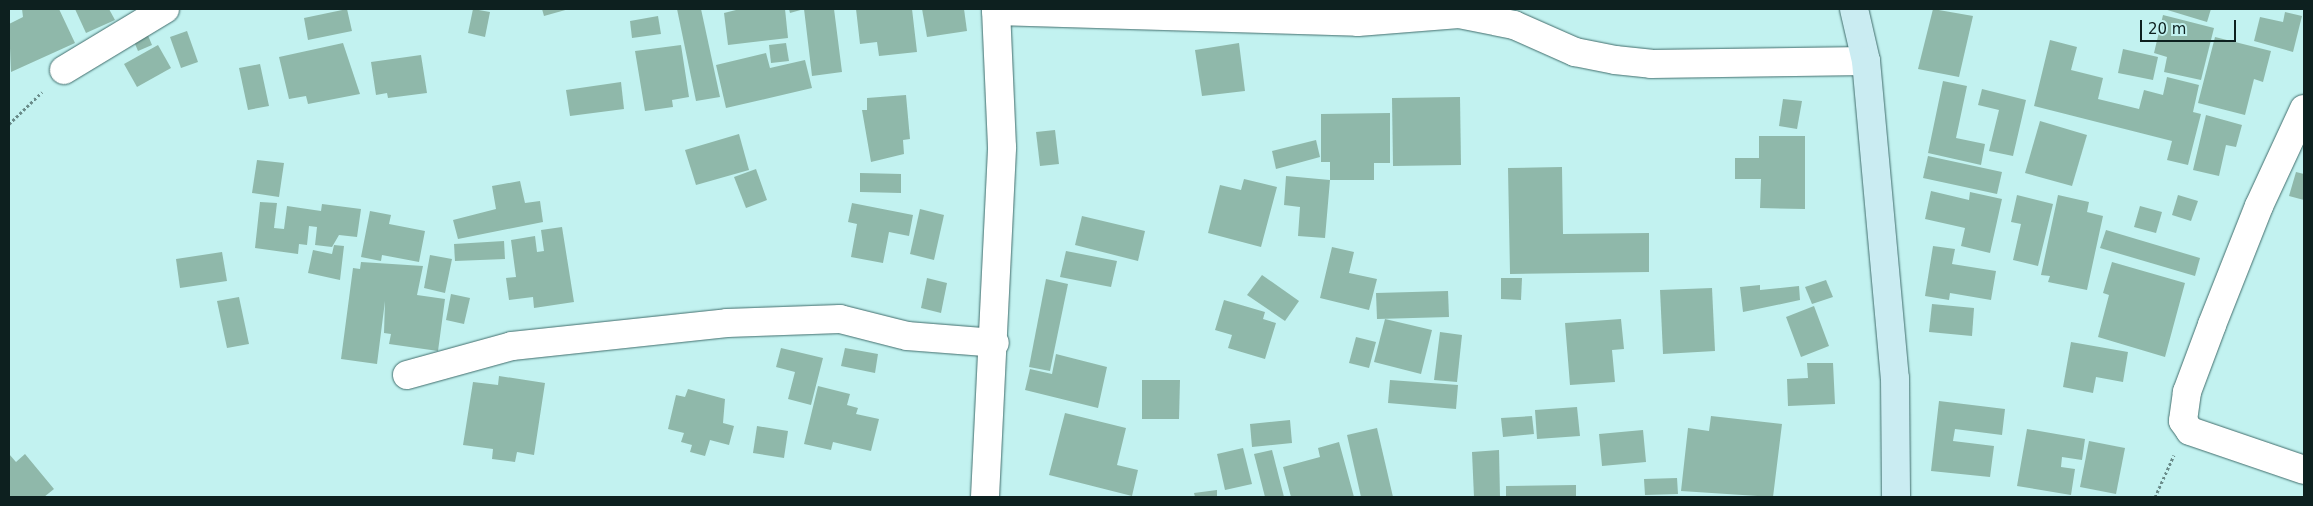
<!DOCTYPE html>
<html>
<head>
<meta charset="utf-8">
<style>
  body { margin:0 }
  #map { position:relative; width:2313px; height:506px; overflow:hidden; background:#c2f2f0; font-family:"DejaVu Sans",sans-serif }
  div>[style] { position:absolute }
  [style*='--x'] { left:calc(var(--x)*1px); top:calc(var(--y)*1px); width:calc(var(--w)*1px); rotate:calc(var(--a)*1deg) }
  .building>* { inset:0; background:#8fb8aa }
  .path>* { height:3px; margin-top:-1.5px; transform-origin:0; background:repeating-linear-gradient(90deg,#6a8c8a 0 2.5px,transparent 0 5px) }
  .roads { filter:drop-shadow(0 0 1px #416d6c) drop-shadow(0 0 1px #416d6c) }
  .street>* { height:28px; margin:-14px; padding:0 14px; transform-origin:14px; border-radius:14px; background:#fff }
  .secondary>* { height:28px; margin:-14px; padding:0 14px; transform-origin:14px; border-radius:14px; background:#caecf2 }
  span { translate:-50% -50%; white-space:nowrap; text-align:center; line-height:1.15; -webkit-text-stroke:4.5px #c2f2f0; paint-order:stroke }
  .frame { position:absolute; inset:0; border:10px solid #0d201f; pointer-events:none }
  .scale { position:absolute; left:2140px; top:20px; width:96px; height:22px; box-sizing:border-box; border:2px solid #0d201f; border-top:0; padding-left:6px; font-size:15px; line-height:18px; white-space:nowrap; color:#0d201f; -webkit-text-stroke:4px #c2f2f0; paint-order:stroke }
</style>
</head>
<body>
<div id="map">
  <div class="building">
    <div style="clip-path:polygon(59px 9px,75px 43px,11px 72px,9px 24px,23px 17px,22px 9px)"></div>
    <div style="clip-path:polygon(75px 9px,109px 9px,115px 20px,86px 33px)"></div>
    <div style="clip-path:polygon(347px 9px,352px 31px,308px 40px,304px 18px)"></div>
    <div style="clip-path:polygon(473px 9px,490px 12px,485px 37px,468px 33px)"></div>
    <div style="clip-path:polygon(542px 9px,569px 9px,544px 16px)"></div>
    <div style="clip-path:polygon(677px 9px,701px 9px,720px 97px,696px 101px)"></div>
    <div style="clip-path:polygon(740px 9px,785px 9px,788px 38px,728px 45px,724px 13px)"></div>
    <div style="clip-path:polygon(789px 9px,834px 9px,842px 72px,812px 76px,804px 9px,790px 13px)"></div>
    <div style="clip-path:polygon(856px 9px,912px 9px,917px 52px,879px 56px,877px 42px,860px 44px)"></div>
    <div style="clip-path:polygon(922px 9px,964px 9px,967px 31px,927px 37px)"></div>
    <div style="clip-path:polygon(1933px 9px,1973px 16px,1959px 77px,1918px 69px)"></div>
    <div style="clip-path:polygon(2164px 9px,2211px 9px,2207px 22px)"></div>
    <div style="clip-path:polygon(2285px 12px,2302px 16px,2293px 52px,2254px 41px,2260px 17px,2283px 22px)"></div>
    <div style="clip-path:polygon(2163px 15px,2214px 28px,2201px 80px,2164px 72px,2167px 57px,2154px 53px)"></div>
    <div style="clip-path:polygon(658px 16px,661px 34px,632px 38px,630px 21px)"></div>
    <div style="clip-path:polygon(187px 31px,198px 62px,181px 68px,170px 37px)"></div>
    <div style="clip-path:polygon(147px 33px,152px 45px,138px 51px,133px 39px)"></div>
    <div style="clip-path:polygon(2215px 37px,2271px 51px,2263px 82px,2254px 79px,2245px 115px,2198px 103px)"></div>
    <div style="clip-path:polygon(2050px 40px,2077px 47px,2071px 70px,2103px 78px,2098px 99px,2139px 109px,2144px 90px,2163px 95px,2167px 77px,2199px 85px,2193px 112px,2201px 114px,2188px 165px,2167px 160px,2172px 141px,2034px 106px)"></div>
    <div style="clip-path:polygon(343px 43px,360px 94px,308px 104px,306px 96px,289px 99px,279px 57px)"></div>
    <div style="clip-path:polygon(786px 43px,789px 61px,771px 63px,769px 45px)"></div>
    <div style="clip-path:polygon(1239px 43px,1245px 91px,1202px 96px,1195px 50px)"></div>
    <div style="clip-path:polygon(158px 45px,171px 68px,137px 87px,124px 64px)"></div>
    <div style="clip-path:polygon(681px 45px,689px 97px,672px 100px,673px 107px,645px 111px,635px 51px)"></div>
    <div style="clip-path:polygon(2123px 49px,2158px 57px,2153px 80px,2118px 73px)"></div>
    <div style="clip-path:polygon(766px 53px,770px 68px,805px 60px,812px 88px,726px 108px,716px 65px)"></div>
    <div style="clip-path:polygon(421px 55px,427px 93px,388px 98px,387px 93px,376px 95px,371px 62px)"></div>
    <div style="clip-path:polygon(260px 64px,269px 106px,248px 110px,239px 68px)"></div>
    <div style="clip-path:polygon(1943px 81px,1967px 86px,1956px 138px,1985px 144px,1981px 165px,1928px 153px)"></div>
    <div style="clip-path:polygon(621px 82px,624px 109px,570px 116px,566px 90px)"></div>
    <div style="clip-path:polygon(1982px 89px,2026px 100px,2013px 156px,1989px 151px,1999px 110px,1978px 105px)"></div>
    <div style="clip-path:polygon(906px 95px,910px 139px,903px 140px,904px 154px,871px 162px,862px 110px,867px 110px,867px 98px)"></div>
    <div style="clip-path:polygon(1460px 97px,1461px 165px,1393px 166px,1392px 98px)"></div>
    <div style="clip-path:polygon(1783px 99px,1802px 101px,1797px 129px,1779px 126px)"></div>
    <div style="clip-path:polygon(1390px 113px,1390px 163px,1374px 163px,1374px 180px,1330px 180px,1330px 162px,1321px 162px,1321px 114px)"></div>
    <div style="clip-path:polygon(2206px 115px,2242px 125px,2236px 147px,2226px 145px,2219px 176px,2193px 170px)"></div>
    <div style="clip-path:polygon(2040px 121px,2087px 135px,2072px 186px,2025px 173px)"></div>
    <div style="clip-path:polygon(1055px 130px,1059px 164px,1040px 166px,1036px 132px)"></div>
    <div style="clip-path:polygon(739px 134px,749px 170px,696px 185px,685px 150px)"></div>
    <div style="clip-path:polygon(1759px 136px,1805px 136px,1805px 209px,1760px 208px,1761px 179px,1735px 179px,1735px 158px,1759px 158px)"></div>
    <div style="clip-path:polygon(1316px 140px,1320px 157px,1276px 169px,1272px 151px)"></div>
    <div style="clip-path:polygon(1928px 156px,2002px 172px,1997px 194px,1923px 178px)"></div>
    <div style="clip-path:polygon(257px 160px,284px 163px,279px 197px,252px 193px)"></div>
    <div style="clip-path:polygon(1562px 167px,1563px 234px,1649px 233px,1649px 272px,1510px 274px,1508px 168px)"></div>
    <div style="clip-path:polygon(756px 169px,767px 200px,746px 208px,734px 177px)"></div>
    <div style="clip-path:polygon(2296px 172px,2304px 174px,2304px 200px,2289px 196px)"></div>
    <div style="clip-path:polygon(860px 173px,901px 174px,901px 193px,860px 192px)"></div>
    <div style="clip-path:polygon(1286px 176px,1330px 180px,1325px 238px,1298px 236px,1300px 207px,1284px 205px)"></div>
    <div style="clip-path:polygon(1244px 179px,1277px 187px,1261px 247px,1208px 233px,1220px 185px,1241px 190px)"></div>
    <div style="clip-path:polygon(520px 181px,525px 203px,540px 201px,543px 222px,458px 239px,453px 220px,496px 209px,492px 186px)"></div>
    <div style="clip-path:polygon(1931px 191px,1969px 200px,1970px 192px,2002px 199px,1990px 253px,1961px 246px,1965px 228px,1925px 219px)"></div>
    <div style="clip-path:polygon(2017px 195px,2053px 204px,2038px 266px,2013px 260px,2021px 224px,2011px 222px)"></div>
    <div style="clip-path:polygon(2058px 195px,2089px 202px,2087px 212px,2103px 216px,2087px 290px,2048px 282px,2050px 276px,2041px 275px)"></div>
    <div style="clip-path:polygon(2178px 195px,2198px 201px,2191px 221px,2172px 215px)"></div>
    <div style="clip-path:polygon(260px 202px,277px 203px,274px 228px,284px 229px,287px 206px,321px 211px,322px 204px,361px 209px,357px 237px,339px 235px,332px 247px,315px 245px,317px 227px,309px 226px,307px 245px,299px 244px,298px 254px,255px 248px)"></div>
    <div style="clip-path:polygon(852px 203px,913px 215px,909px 236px,889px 232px,883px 263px,851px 257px,857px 224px,848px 222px)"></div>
    <div style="clip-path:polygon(2140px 206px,2162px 212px,2156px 233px,2134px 227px)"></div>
    <div style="clip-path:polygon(920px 209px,944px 215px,934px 260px,910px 254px)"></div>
    <div style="clip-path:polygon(370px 211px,391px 215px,389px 224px,425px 231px,419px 262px,382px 255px,381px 261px,361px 257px)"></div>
    <div style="clip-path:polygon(1082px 216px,1145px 231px,1138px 261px,1075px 245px)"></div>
    <div style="clip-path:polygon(562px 227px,574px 302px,534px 308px,533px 297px,509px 300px,506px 278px,516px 277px,511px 240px,535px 236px,537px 252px,544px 251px,541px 230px)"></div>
    <div style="clip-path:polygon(2106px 230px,2200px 258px,2195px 276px,2100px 248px)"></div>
    <div style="clip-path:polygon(504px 241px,505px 259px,455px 261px,454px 244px)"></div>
    <div style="clip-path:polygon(334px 245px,344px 246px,340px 280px,308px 273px,313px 250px,332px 254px)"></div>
    <div style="clip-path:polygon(1933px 246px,1955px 249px,1952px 264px,1996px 271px,1991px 300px,1950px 293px,1949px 300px,1925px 296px)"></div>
    <div style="clip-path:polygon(1332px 247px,1354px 252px,1349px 273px,1377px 279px,1369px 310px,1320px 298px)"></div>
    <div style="clip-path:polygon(1066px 251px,1117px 261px,1111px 287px,1060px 277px)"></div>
    <div style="clip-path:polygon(222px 252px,227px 281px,180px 288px,176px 259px)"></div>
    <div style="clip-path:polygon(430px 255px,452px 259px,445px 293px,424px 288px)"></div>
    <div style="clip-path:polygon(361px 262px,423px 266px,417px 295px,445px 299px,438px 351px,389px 344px,391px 334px,384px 333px,385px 301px,377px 364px,341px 359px,353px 268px,360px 269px)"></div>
    <div style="clip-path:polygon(2112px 262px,2185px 283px,2165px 357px,2098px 337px,2109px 295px,2103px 293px)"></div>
    <div style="clip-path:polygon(1262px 275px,1299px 301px,1285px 321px,1247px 295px)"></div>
    <div style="clip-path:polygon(927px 278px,947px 283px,941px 313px,921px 308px)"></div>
    <div style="clip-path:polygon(1501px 278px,1522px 278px,1521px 300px,1501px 299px)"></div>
    <div style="clip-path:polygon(1046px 279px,1068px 284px,1050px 371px,1029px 367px)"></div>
    <div style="clip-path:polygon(1826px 280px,1833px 297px,1812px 304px,1805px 287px)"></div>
    <div style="clip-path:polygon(1760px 285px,1760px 290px,1799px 286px,1800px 300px,1743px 312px,1740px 287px)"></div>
    <div style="clip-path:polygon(1712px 288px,1715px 351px,1663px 354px,1660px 290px)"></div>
    <div style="clip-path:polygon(1448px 291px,1449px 317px,1377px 319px,1376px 293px)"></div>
    <div style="clip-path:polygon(451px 294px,470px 298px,464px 324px,446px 320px)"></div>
    <div style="clip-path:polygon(239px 297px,249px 344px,227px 348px,217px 301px)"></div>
    <div style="clip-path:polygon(1224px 300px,1265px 312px,1263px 319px,1276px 323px,1265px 359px,1228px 348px,1232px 335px,1215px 330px)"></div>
    <div style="clip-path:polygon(1932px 304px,1974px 308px,1972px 336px,1929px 332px)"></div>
    <div style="clip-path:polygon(1814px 306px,1829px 346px,1801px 357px,1786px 317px)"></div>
    <div style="clip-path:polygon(1385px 319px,1432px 330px,1421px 374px,1374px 362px)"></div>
    <div style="clip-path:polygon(1621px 319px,1624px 349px,1612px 350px,1615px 382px,1570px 385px,1565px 323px)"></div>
    <div style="clip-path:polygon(1440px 332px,1462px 335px,1457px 382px,1434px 380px)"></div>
    <div style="clip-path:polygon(1356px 337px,1376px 342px,1369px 368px,1349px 363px)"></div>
    <div style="clip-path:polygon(2071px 342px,2128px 352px,2123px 382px,2096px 377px,2093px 393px,2063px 387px)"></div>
    <div style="clip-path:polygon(781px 348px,823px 358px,811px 405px,788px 399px,795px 372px,776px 367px)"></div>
    <div style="clip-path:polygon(845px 348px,878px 354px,875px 373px,841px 366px)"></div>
    <div style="clip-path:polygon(1056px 354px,1107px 367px,1098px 408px,1025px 390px,1030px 369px,1052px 374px)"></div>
    <div style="clip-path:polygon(1807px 363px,1833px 363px,1835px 404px,1788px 406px,1787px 379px,1808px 378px)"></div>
    <div style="clip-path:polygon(499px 376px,545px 383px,534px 455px,517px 452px,515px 462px,492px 459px,493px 449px,463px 445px,473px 382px,498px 385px)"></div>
    <div style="clip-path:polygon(1142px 380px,1180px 380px,1179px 419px,1142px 419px)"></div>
    <div style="clip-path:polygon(1390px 380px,1458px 385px,1456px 409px,1388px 403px)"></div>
    <div style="clip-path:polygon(818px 386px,850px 394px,847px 405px,858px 408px,856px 414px,879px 419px,871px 451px,833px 442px,831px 450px,804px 444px)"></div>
    <div style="clip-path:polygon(688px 389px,725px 399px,723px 423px,734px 426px,729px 445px,710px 440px,705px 456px,690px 452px,692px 445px,681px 442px,684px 433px,668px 429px,676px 395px,685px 397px)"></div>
    <div style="clip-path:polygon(1939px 401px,2005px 409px,2002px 435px,1955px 429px,1953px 441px,1994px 446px,1990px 477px,1931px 471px)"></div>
    <div style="clip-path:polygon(1577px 407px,1580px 436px,1537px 439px,1535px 410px)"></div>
    <div style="clip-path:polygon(1065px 413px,1126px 428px,1117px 465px,1138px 470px,1132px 496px,1049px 475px)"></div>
    <div style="clip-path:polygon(1532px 416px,1534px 434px,1503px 437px,1501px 418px)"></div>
    <div style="clip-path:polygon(1711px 416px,1782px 424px,1773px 497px,1681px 491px,1688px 428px,1709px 431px)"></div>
    <div style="clip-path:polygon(1290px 420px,1292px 443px,1252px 447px,1250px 424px)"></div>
    <div style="clip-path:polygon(757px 426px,788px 431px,784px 458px,753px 453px)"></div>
    <div style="clip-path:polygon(1377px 428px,1393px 497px,1361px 497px,1347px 435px)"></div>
    <div style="clip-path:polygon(2027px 429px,2085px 439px,2082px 460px,2062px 457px,2061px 467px,2075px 469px,2071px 495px,2017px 486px)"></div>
    <div style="clip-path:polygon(1643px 430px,1646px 462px,1602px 466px,1599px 434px)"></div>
    <div style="clip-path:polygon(2089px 441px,2125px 448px,2116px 494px,2080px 487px)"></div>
    <div style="clip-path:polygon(1339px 442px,1354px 497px,1291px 497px,1283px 467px,1320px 457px,1318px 448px)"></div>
    <div style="clip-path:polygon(1243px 448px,1252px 484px,1225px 490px,1217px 454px)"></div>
    <div style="clip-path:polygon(1272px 450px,1284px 497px,1265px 497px,1254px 454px)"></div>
    <div style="clip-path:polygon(1499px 450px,1500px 497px,1474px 497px,1472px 452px)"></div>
    <div style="clip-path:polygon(9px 454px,16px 462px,25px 454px,54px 489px,44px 497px,9px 497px)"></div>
    <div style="clip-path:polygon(1677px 478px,1678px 494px,1645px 495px,1644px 479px)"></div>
    <div style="clip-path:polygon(1576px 485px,1576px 497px,1506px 497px,1506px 486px)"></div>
    <div style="clip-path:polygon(1217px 490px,1217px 497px,1195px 497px,1194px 493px)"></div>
  </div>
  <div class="path">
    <div style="--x:9;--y:124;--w:46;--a:-44.1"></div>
    <div style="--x:2155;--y:497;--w:46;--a:-65.7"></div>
  </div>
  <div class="roads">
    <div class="street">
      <div style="--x:996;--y:11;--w:362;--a:1.7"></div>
      <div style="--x:1358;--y:22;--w:101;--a:-4.5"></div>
      <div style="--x:1459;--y:14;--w:56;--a:11.3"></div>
      <div style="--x:1514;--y:25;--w:67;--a:23.9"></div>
      <div style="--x:1575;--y:52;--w:41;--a:11.3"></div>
      <div style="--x:1615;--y:60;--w:36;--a:6"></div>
      <div style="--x:1651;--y:64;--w:215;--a:-0.8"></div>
      <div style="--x:64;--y:70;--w:118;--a:-31.1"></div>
      <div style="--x:2304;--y:109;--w:107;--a:114.9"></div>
      <div style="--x:2259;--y:206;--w:128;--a:111.6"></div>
      <div style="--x:2212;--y:325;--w:72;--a:110.5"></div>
      <div style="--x:2187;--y:392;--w:29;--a:98"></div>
      <div style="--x:2183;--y:421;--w:12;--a:55"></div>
      <div style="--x:2190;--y:431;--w:120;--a:18.9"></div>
      <div style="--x:407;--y:375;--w:109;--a:-15.4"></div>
      <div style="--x:512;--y:346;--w:216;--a:-6.1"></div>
      <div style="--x:727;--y:323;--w:113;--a:-2"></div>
      <div style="--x:840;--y:319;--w:69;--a:14.2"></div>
      <div style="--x:907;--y:336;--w:88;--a:4.5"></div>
      <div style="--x:985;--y:497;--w:350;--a:-87.2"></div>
      <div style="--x:1002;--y:147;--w:138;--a:-92.5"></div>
    </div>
    <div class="secondary">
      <div style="--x:1854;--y:9;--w:53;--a:77"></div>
      <div style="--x:1866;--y:61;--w:318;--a:84.8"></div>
      <div style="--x:1895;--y:378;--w:119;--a:89.5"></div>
    </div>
  </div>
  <div class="frame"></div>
  <div class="scale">20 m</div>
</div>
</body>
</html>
